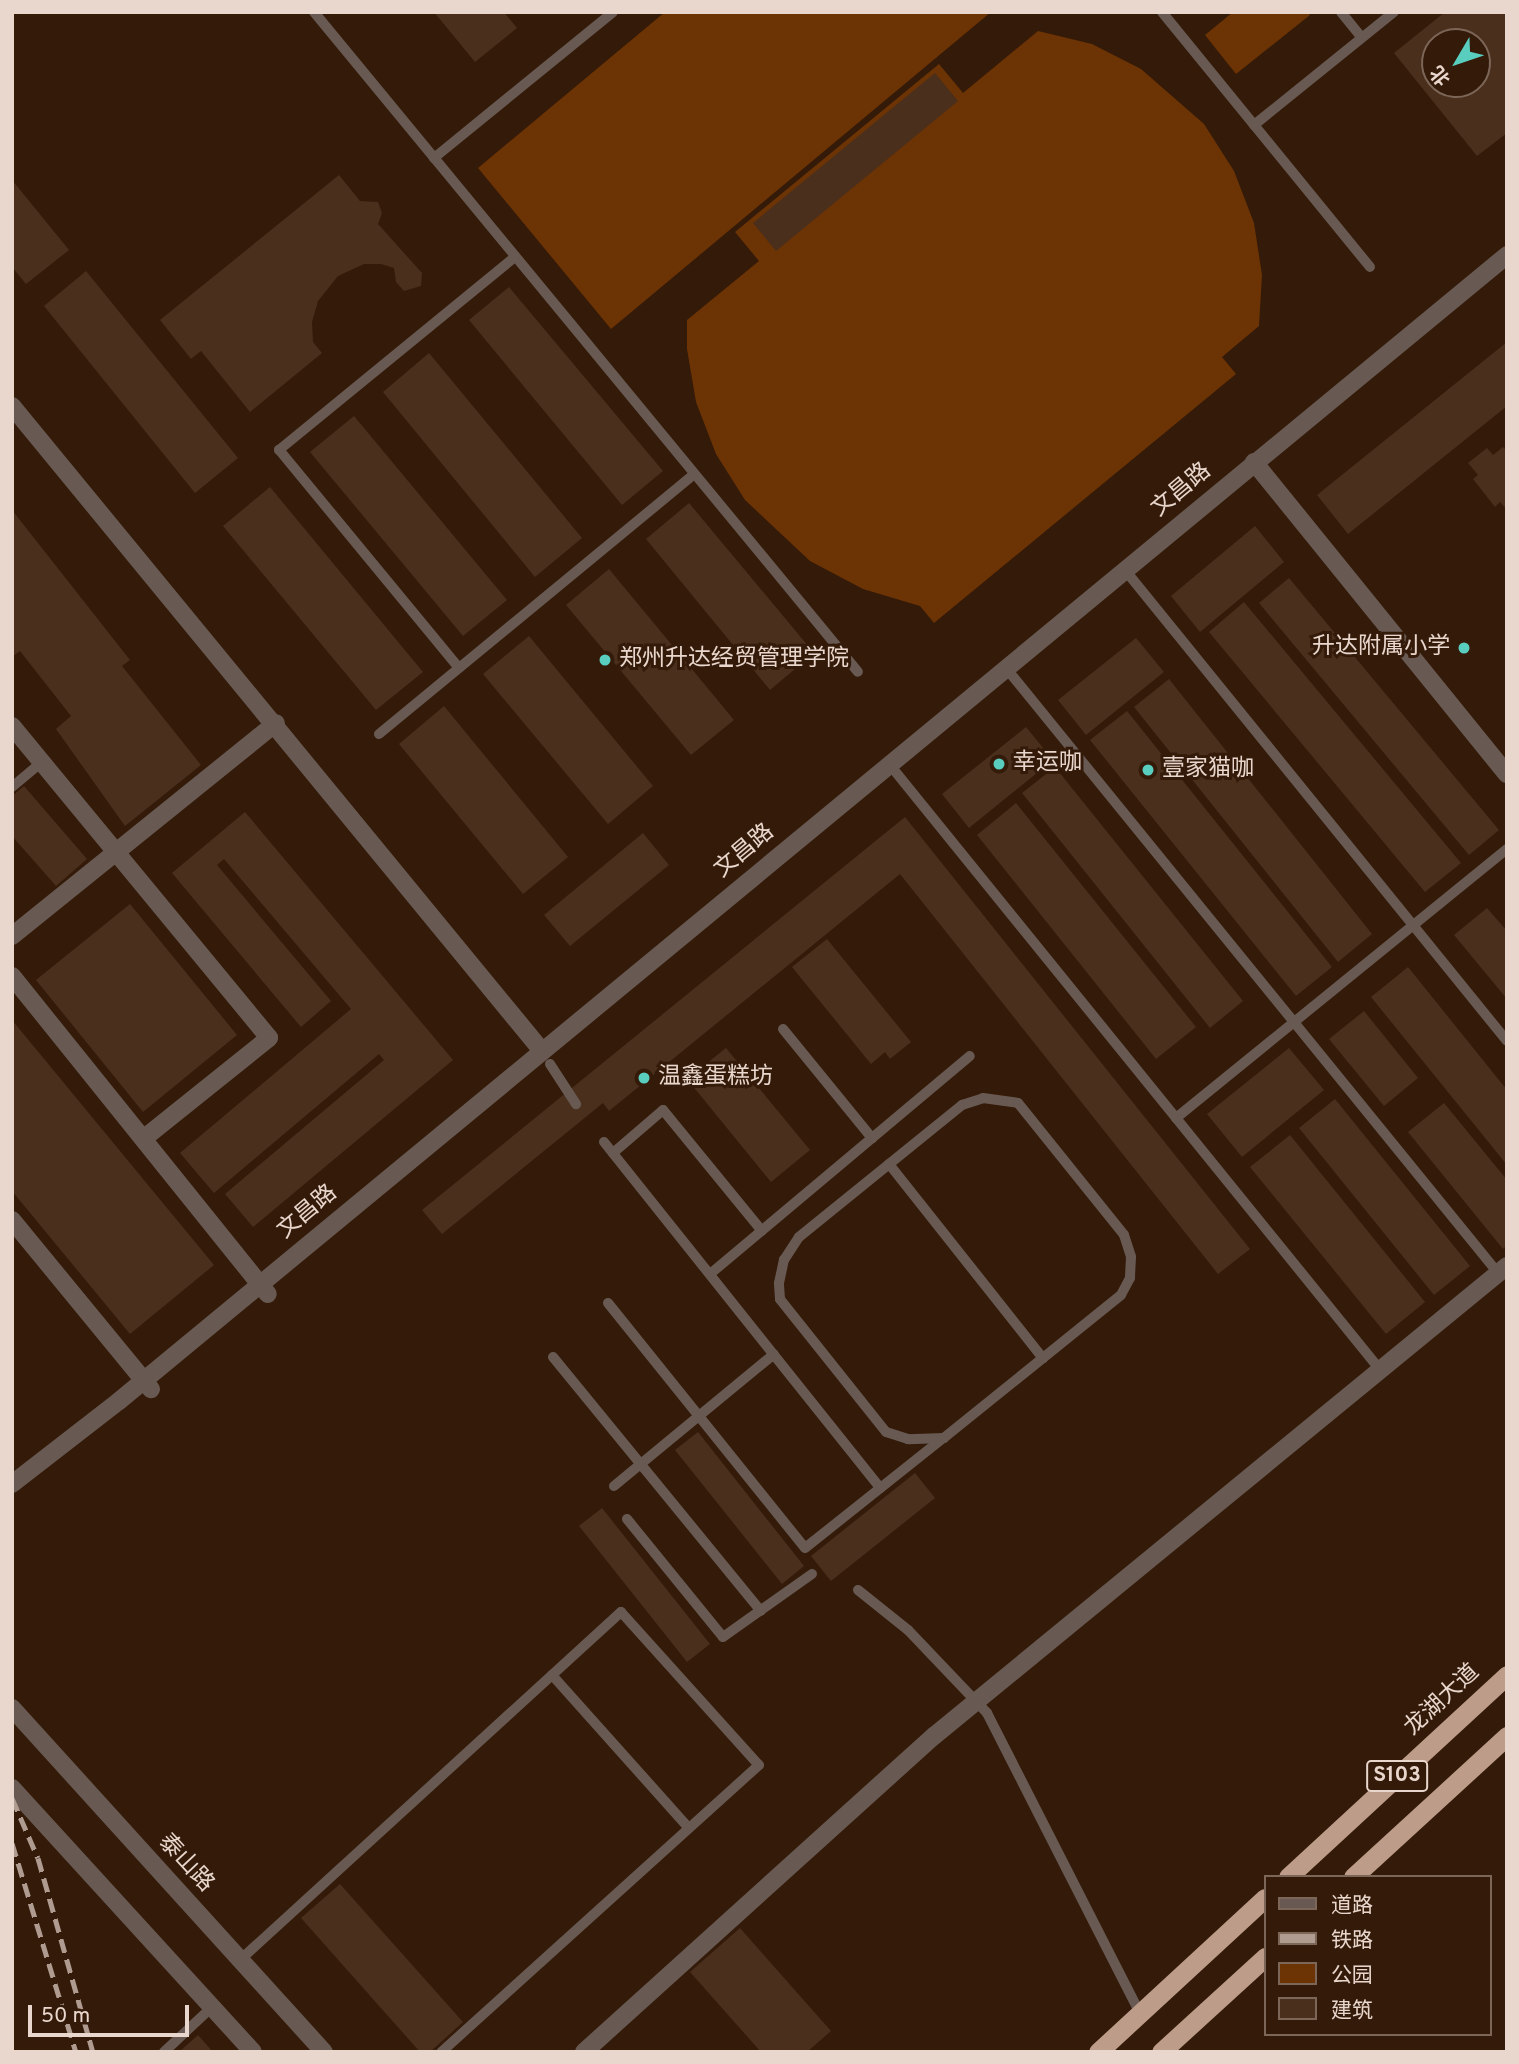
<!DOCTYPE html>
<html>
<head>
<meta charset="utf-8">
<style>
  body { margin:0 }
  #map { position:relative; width:1519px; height:2064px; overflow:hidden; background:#341a09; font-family:Overpass,"Noto Sans SC",sans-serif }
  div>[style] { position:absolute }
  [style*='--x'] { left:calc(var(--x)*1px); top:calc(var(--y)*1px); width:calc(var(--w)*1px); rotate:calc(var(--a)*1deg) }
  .green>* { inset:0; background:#6c3304 }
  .building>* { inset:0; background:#4a2f1d }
  .service>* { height:10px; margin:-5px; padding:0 5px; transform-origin:5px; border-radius:5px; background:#685a52 }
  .minor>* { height:18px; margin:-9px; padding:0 9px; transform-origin:9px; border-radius:9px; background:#685a52 }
  .tertiary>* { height:18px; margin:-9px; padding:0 9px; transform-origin:9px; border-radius:9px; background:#685a52 }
  .trunk>* { height:19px; margin:-9.5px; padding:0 9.5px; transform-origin:9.5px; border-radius:9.5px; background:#bd9d8a }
  .rail>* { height:5px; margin-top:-2.5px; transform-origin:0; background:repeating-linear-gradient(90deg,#af9b8f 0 14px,transparent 0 21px) }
  .dots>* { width:19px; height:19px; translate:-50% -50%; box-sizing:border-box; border:4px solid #341a09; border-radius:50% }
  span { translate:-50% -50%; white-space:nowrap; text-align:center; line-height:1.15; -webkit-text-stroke:6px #341a09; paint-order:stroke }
  .shield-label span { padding:2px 5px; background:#341a09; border:2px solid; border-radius:5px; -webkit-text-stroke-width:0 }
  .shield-label { font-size:21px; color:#e9d7cd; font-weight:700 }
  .street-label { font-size:23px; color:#e9d7cd }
  .poi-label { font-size:23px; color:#e9d7cd }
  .right { translate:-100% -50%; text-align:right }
  .left { translate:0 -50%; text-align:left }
  .frame { position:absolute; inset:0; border:14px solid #e9d7cd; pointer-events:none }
  .legend { position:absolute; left:1264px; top:1875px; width:228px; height:161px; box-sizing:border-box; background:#341a09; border:2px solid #7c6657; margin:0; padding:9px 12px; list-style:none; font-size:21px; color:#e9d7cd }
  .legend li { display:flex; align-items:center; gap:14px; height:35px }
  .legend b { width:35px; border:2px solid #7c6657 }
  .north { position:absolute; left:1421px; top:28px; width:70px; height:70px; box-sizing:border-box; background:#341a09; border:2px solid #7c6657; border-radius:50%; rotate:231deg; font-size:19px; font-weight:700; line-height:28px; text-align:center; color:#e9d7cd }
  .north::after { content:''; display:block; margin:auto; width:24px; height:32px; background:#59cebf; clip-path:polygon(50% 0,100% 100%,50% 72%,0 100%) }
  .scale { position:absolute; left:28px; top:2005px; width:161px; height:32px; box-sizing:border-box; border:4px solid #e9d7cd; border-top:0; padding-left:9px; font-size:21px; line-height:24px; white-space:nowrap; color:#e9d7cd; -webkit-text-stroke:5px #341a09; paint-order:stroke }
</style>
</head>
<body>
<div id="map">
  <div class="green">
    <div style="clip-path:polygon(665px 12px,991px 12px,611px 329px,478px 168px)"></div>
    <div style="clip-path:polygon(1233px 12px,1308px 12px,1310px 15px,1236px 74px,1205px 35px)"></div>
    <div style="clip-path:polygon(1038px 31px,1092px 44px,1141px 69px,1204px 124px,1234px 171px,1254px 223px,1262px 275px,1259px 326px,1222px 357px,1236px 374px,934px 623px,920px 606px,863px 589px,810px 561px,745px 500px,716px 454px,696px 402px,687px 349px,687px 320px,759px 261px,735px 232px,939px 64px,963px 93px)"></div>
  </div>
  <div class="building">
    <div style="clip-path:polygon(434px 12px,504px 12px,517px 28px,475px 62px)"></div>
    <div style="clip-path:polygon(evenodd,1445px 12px,1507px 12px,1507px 133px,1477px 156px,1394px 53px,1445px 12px,1435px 42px,1477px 42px,1477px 84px,1435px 84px,1435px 42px)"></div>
    <div style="clip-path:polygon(935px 73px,958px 101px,776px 251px,753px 223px)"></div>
    <div style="clip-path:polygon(339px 175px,360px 201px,378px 202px,382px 213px,378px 224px,422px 273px,421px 286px,404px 291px,396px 282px,394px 268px,381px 264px,364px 264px,338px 276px,318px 301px,312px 322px,313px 342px,322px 353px,250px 412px,201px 351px,191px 359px,160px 320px)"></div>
    <div style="clip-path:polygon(12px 180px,69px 250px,26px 284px,12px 267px)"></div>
    <div style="clip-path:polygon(86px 271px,238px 458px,195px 493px,44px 306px)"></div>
    <div style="clip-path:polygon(509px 287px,663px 471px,622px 505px,469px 320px)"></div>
    <div style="clip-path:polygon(1507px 342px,1507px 406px,1348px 534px,1317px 495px)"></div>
    <div style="clip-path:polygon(429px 353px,582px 538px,535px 577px,383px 392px)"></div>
    <div style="clip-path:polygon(354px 416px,507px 600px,463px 636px,310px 452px)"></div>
    <div style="clip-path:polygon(1503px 447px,1507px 451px,1507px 510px,1500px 502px,1495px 507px,1473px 479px,1478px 475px,1468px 463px,1487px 448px,1493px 455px)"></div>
    <div style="clip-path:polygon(270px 487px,423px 672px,376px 710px,223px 526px)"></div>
    <div style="clip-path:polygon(689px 503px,814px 653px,770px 690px,646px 539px)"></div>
    <div style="clip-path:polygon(12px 510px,130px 660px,122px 666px,201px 765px,125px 826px,56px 729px,71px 716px,20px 651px,12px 657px)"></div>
    <div style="clip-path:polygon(1255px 526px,1284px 562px,1200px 632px,1171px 596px)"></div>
    <div style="clip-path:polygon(609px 569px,734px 720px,691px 755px,566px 605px)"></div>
    <div style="clip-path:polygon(1289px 578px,1499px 830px,1469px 855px,1259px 603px)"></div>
    <div style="clip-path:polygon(1244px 602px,1461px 863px,1425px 892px,1209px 632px)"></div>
    <div style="clip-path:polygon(529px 636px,653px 786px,608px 824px,483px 674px)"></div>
    <div style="clip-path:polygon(1136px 638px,1164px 672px,1086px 735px,1058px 700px)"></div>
    <div style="clip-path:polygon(1169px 679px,1372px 934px,1338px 962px,1134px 707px)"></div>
    <div style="clip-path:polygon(444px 706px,568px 857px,523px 894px,399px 744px)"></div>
    <div style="clip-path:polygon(1127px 711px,1332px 967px,1296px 996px,1090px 740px)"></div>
    <div style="clip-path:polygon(1026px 727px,1053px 760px,969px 828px,942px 794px)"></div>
    <div style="clip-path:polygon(1055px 767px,1243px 1001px,1210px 1028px,1022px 793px)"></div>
    <div style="clip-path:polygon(24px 786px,87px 859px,56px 886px,12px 836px,12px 796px)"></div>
    <div style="clip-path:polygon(1016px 803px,1196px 1027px,1156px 1059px,977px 835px)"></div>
    <div style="clip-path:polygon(245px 812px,453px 1060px,253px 1227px,225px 1194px,384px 1060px,379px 1054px,214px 1193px,180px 1153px,351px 1009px,224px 859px,217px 865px,331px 1001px,301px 1027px,172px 873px)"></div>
    <div style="clip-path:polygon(905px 817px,1250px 1249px,1218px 1274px,900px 874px,609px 1111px,603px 1103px,442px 1234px,422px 1210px)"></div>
    <div style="clip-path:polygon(643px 833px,669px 865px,570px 946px,544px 915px)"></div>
    <div style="clip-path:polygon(130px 904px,237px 1035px,143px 1112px,36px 980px)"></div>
    <div style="clip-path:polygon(1487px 908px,1507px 931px,1507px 999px,1454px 935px)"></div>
    <div style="clip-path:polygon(827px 939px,911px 1042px,890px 1059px,885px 1052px,871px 1064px,792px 967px)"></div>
    <div style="clip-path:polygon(1408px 967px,1507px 1090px,1507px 1165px,1371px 997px)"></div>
    <div style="clip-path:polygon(1364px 1011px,1418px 1078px,1384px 1106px,1329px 1039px)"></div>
    <div style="clip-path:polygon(12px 1020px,214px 1265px,130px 1334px,12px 1191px)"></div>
    <div style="clip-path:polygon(726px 1048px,810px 1150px,771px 1182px,687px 1079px)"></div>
    <div style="clip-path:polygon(1289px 1048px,1324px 1090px,1242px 1157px,1207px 1114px)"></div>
    <div style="clip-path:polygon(1335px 1099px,1470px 1266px,1434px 1295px,1299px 1128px)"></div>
    <div style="clip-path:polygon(1444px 1103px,1507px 1180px,1507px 1245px,1503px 1249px,1408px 1132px)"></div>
    <div style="clip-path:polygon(1290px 1135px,1425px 1302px,1386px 1334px,1250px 1167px)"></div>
    <div style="clip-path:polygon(698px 1432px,804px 1566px,782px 1584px,675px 1450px)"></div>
    <div style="clip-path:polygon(915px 1473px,935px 1498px,831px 1581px,811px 1556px)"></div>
    <div style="clip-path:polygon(602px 1508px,710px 1644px,687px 1662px,579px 1526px)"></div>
    <div style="clip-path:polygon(340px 1884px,463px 2022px,430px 2052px,420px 2052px,301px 1918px)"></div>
    <div style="clip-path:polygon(740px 1928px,831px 2031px,807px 2052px,761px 2052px,690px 1972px)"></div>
    <div style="clip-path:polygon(198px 2035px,213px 2052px,179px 2052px)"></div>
  </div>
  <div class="service">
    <div style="--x:314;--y:12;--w:855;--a:50.5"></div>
    <div style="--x:1162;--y:12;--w:329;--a:50.8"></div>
    <div style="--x:1341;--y:12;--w:33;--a:51"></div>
    <div style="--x:1254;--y:125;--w:180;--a:-38.9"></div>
    <div style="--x:434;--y:158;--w:231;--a:-39.2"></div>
    <div style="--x:1125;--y:570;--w:606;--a:50.96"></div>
    <div style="--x:459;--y:668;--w:283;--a:-129.5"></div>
    <div style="--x:279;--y:450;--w:305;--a:-39.3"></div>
    <div style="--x:1006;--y:668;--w:780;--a:50.88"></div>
    <div style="--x:379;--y:734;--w:408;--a:-39.5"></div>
    <div style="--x:890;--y:765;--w:780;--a:50.98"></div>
    <div style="--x:12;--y:787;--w:39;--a:-40"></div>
    <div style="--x:783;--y:1029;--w:141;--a:50.8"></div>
    <div style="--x:550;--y:1064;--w:48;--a:57"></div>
    <div style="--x:983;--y:1098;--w:35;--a:8"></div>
    <div style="--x:1018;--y:1103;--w:169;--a:51.2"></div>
    <div style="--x:1124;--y:1235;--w:23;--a:72"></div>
    <div style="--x:1131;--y:1257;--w:21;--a:93"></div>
    <div style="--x:1130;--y:1278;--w:19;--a:118"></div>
    <div style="--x:1121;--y:1295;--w:228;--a:141.1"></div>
    <div style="--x:944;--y:1438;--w:36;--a:178"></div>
    <div style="--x:908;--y:1439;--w:23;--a:-162"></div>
    <div style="--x:886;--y:1432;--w:170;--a:-128.6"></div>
    <div style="--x:780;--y:1299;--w:16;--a:-94"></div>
    <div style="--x:779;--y:1283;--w:24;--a:-78"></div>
    <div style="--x:784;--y:1260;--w:27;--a:-57"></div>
    <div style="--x:799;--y:1237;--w:210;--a:-39"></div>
    <div style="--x:962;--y:1105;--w:22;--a:-18"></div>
    <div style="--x:1176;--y:1118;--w:427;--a:-39.1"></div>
    <div style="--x:604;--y:1142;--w:443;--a:51.4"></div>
    <div style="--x:613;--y:1153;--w:66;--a:-40.7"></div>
    <div style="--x:663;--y:1110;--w:156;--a:50.7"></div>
    <div style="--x:889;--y:1164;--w:248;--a:51.6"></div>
    <div style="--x:710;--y:1274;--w:339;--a:-40"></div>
    <div style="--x:608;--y:1303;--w:314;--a:51.2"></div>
    <div style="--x:805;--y:1548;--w:174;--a:-38.5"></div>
    <div style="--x:553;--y:1357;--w:328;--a:50.7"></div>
    <div style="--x:614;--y:1486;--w:207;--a:-39.5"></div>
    <div style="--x:627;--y:1519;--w:152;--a:50.9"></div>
    <div style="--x:723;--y:1637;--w:109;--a:-35.3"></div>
    <div style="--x:858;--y:1590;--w:64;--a:38.7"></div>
    <div style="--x:908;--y:1630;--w:115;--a:46.4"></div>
    <div style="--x:987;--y:1713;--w:337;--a:63"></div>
    <div style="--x:552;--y:1675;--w:205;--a:48.2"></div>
    <div style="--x:240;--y:1960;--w:516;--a:-42.41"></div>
    <div style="--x:621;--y:1612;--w:206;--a:48"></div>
    <div style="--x:759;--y:1765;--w:428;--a:137.9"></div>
    <div style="--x:164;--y:2052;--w:66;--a:-43.2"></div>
  </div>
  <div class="minor">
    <div style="--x:1254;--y:462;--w:402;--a:51"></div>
    <div style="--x:12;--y:726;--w:404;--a:50.5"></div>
    <div style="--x:269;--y:1038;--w:161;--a:141.3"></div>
    <div style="--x:12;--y:936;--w:339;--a:-38.9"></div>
    <div style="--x:12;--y:976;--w:408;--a:51.2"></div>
    <div style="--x:12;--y:1220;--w:219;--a:50.6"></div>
    <div style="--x:584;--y:2052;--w:472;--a:-42.1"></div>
    <div style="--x:934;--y:1736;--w:741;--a:-39.36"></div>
  </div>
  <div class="tertiary">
    <div style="--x:12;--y:406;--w:835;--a:50.59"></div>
    <div style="--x:12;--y:1484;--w:135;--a:-37.8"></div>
    <div style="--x:119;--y:1401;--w:1800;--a:-39.54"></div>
    <div style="--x:12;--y:1708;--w:464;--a:47.8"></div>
    <div style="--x:12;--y:1788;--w:357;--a:47.6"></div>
  </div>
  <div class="trunk">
    <div style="--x:1288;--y:1877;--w:298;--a:-42.7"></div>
    <div style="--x:1353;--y:1877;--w:209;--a:-42.5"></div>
    <div style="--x:1098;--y:2052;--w:227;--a:-42.7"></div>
    <div style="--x:1161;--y:2052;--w:141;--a:-42.4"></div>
  </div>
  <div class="rail">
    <div style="--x:12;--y:1798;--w:65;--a:66.6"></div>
    <div style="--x:38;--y:1858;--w:202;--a:74.2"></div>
    <div style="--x:12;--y:1843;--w:219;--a:73"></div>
  </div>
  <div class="dots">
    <div style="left:1464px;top:648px;background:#59cebf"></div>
    <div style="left:605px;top:660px;background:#59cebf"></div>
    <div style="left:999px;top:764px;background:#59cebf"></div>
    <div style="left:1148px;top:770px;background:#59cebf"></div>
    <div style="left:644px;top:1078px;background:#59cebf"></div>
  </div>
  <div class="shield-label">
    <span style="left:1397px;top:1776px">S103</span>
  </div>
  <div class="street-label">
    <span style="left:1182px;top:491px;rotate:-40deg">文昌路</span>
    <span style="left:745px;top:852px;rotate:-40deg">文昌路</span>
    <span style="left:308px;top:1213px;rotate:-40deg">文昌路</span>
    <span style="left:1443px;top:1701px;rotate:-43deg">龙湖大道</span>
    <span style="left:185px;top:1864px;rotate:47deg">泰山路</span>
  </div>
  <div class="poi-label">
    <span class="right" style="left:1450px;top:648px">升达附属小学</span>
    <span class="left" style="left:619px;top:660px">郑州升达经贸管理学院</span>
    <span class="left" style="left:1013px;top:764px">幸运咖</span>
    <span class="left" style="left:1162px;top:770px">壹家猫咖</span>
    <span class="left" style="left:658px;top:1078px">温鑫蛋糕坊</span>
  </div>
  <div class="frame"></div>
  <ul class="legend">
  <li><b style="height:9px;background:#685a52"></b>道路</li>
  <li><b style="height:9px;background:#af9b8f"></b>铁路</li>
  <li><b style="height:19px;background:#6c3304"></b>公园</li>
  <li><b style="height:19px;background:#4a2f1d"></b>建筑</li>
  </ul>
  <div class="north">北</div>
  <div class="scale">50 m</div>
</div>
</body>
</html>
